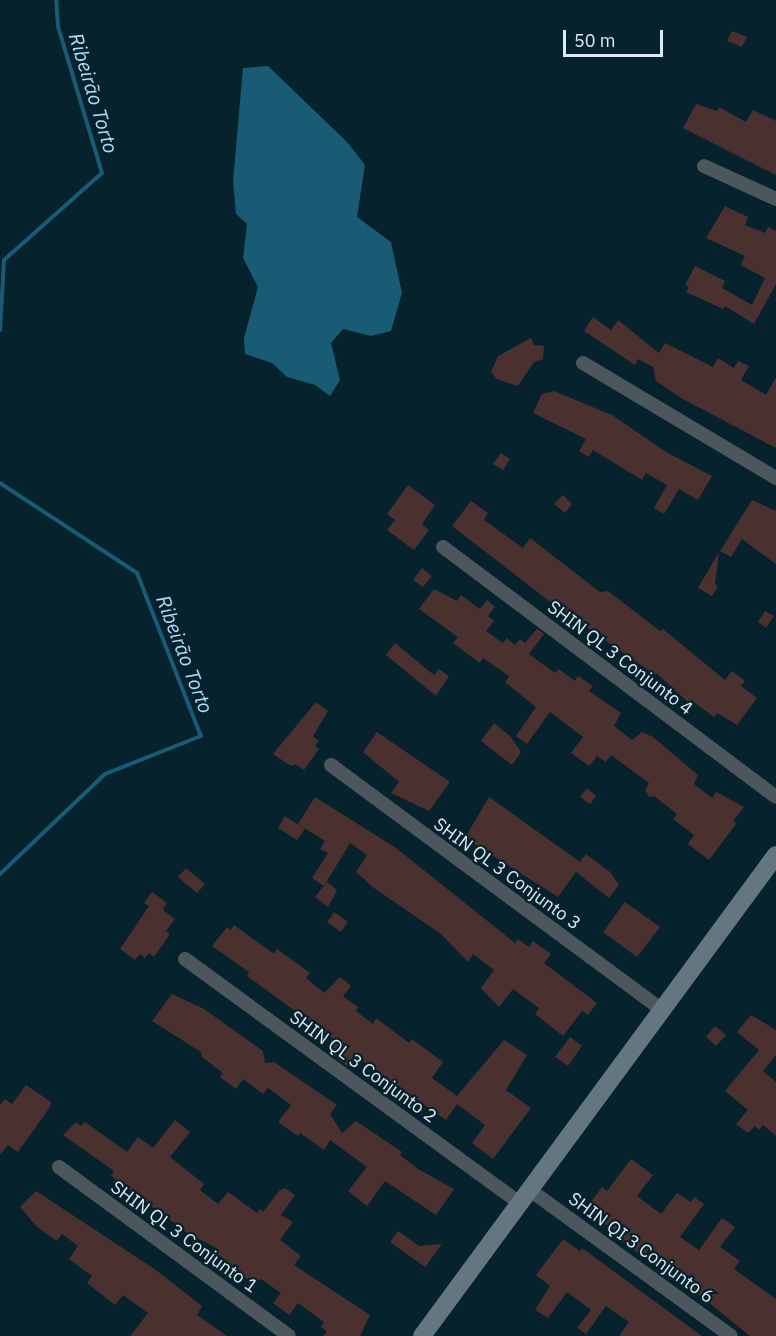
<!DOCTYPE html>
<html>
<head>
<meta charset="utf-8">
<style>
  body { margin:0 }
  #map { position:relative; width:776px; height:1336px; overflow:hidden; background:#06222d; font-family:"IBM Plex Sans",sans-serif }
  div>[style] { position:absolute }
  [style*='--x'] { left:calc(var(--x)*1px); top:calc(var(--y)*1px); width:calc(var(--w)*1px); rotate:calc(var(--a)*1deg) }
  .water>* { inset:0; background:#195b74 }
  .stream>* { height:4px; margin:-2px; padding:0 2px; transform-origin:2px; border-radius:2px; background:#195b74 }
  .building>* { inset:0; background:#4b3030 }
  .street>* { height:14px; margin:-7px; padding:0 7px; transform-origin:7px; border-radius:7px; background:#4b575d }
  .secondary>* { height:18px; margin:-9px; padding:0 9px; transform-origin:9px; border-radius:9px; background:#647780 }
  span { translate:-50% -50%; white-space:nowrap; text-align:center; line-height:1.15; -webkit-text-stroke:4.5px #06222d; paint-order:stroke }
  .street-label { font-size:18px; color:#dcebf3 }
  .water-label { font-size:20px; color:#ace0f8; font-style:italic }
  .scale { position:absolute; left:563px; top:30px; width:100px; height:27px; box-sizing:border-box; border:3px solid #dcebf3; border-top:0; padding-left:8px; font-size:18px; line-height:21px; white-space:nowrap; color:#dcebf3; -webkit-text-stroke:4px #06222d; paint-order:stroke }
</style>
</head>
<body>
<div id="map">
  <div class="water">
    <div style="clip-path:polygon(268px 66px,348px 143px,365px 165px,357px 217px,391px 242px,402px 293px,391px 331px,371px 336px,343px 329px,331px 343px,340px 380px,330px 396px,315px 385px,287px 377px,272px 363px,245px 354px,244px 338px,258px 287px,243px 258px,247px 224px,236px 214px,233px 181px,243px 68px)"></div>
  </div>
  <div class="stream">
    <div style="--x:0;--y:330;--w:70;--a:-86.7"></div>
    <div style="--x:4;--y:260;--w:131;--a:-41.6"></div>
    <div style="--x:102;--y:173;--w:153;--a:-106.7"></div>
    <div style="--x:58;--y:26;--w:26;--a:-94"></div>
    <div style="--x:0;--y:483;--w:164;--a:33.3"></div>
    <div style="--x:137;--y:573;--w:175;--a:68.6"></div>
    <div style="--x:201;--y:736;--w:103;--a:158.4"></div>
    <div style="--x:105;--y:774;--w:145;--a:136.4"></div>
  </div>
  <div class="building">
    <div style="clip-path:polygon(732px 31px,747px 37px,742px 47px,727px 41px)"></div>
    <div style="clip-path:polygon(696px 104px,717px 111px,719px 107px,746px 122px,753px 110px,776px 121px,776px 175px,683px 128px)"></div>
    <div style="clip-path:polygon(725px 206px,748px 217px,745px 225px,765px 233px,768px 227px,776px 231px,776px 284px,754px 324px,725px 306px,723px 309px,686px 292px,689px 287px,685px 285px,695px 266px,725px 281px,722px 288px,752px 305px,765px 278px,741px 265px,745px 256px,706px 238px)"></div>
    <div style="clip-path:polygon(593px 317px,611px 330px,618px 320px,659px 353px,665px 343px,713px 367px,718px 358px,734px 368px,738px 361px,749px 366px,741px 380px,766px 395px,776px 377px,776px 448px,681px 398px,656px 381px,653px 367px,638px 359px,635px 365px,584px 331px)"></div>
    <div style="clip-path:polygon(531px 338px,534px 345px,544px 346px,543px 359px,534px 362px,518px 386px,496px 379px,491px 371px,498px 356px)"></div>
    <div style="clip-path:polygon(554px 391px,612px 415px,666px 452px,712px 476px,698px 500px,679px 489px,664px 514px,654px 508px,667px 485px,646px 473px,642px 480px,593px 450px,589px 457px,579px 451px,586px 439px,533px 413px,542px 394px)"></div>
    <div style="clip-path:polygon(501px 453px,510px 459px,503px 470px,493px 464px)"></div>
    <div style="clip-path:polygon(408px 485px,435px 505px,422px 524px,429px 530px,414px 550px,387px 530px,395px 520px,387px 514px)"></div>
    <div style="clip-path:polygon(563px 495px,572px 504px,565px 513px,554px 504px)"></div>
    <div style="clip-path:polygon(752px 500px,776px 511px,776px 564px,742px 539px,731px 557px,720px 551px)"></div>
    <div style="clip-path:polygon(471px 501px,488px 513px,484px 520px,523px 548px,530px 538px,600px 592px,608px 591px,660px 631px,663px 629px,725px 680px,732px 671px,745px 681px,741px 686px,757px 698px,737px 725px,717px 713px,714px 717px,692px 701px,690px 704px,656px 673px,655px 675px,582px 624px,578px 630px,567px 623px,571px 618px,452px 526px)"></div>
    <div style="clip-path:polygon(719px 552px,715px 584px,718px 586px,712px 596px,698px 588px)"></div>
    <div style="clip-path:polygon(422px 568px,432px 576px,423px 587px,413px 580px)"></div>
    <div style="clip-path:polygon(434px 589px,457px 601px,461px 595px,480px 609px,487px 600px,495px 607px,488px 616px,494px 621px,486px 631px,503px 643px,507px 638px,515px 645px,520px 639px,525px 643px,537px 629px,544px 634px,529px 654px,555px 673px,559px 669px,575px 681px,578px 676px,593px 686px,589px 691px,621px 713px,614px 726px,632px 740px,642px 732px,653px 737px,698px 775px,694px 784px,712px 798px,716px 792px,744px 807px,734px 820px,736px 824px,709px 860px,688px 844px,694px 835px,673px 819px,677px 814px,654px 796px,649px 797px,645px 790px,649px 783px,611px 755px,606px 762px,597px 756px,589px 766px,571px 753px,583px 737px,550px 712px,527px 744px,516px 736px,536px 707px,505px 682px,509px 676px,483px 658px,480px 663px,453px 643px,458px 637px,419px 609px)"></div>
    <div style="clip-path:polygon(765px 611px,774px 616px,766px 628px,758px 622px)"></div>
    <div style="clip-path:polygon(395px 643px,434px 675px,439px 669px,449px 676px,436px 696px,386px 655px)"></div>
    <div style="clip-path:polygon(316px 702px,328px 711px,313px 736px,319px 741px,315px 746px,319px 749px,304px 770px,295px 764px,291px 766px,273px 754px)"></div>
    <div style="clip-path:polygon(494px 723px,510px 736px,521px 752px,512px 765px,481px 741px)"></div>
    <div style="clip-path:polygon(377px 732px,450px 782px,429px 811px,391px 793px,399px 782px,363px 752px)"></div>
    <div style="clip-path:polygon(587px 788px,596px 796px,590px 804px,580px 797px)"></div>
    <div style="clip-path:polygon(315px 797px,396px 848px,515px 943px,518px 939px,529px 947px,533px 941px,551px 954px,544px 963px,597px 1003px,588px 1015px,582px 1011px,563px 1036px,535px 1014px,539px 1008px,513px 989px,499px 1007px,481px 988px,494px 970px,473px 954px,468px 962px,441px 934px,374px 888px,356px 872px,367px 855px,350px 843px,324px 886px,312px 878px,328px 853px,320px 849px,325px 841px,298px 824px)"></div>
    <div style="clip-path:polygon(489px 797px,580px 862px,586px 854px,610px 872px,619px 885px,609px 898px,576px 872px,558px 897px,473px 843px,466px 836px)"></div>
    <div style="clip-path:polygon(285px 816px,305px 829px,297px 840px,278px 828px)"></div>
    <div style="clip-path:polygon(186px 868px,205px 884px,197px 893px,178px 877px)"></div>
    <div style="clip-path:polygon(327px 882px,337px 890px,328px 907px,315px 897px)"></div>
    <div style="clip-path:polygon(152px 892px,167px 903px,163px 910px,175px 919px,166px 931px,170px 934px,154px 957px,149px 953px,145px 958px,140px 954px,135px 960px,120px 949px,149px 906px,144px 903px)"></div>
    <div style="clip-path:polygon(625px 902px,660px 927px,637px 957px,603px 932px)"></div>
    <div style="clip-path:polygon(334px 912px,348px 922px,341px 932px,327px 922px)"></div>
    <div style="clip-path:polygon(234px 925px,274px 954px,277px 949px,310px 973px,306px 978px,324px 993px,340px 977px,351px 986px,343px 996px,358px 1007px,356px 1011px,373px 1024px,376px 1018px,409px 1043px,412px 1039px,443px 1062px,432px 1078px,457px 1096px,504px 1040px,527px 1055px,506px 1090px,531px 1108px,493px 1159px,472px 1143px,485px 1125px,457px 1104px,446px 1120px,354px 1055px,347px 1066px,328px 1052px,336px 1041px,247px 976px,249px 972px,212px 946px,227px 927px,231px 930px)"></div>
    <div style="clip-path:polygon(172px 994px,204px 1009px,263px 1051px,265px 1063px,274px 1062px,337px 1105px,330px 1114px,342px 1133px,356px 1121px,402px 1152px,400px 1155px,418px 1169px,454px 1189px,436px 1215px,385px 1181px,367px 1206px,348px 1191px,367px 1167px,330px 1140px,324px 1150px,300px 1133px,298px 1136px,278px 1122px,291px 1105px,268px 1088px,263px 1094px,243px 1079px,236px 1089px,220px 1077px,223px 1073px,202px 1057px,201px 1052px,152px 1021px)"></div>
    <div style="clip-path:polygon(751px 1015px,776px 1030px,776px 1055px,763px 1071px,776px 1082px,776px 1136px,763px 1125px,759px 1130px,755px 1126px,748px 1133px,736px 1124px,748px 1110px,725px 1091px,759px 1050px,737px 1032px)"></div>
    <div style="clip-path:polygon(715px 1026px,726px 1035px,716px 1046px,706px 1037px)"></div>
    <div style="clip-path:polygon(570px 1037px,582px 1046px,568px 1066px,555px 1057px)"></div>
    <div style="clip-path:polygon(26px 1085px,51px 1102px,50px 1107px,18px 1152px,8px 1145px,0 1155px,0 1105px,5px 1099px,12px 1104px)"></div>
    <div style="clip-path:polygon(175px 1120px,190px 1132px,170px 1157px,204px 1184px,200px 1190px,218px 1204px,228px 1192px,257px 1213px,260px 1209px,263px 1212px,279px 1191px,285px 1188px,295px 1195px,281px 1215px,293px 1222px,280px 1240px,301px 1256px,294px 1265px,370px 1315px,360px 1336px,323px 1336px,327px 1332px,321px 1327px,324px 1322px,298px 1303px,289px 1315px,273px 1303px,281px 1293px,261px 1279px,254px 1285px,216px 1253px,218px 1249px,189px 1234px,111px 1176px,114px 1171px,63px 1135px,76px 1122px,81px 1126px,85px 1122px,127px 1152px,138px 1137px,153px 1148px)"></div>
    <div style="clip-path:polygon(631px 1159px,653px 1175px,637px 1196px,661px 1214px,677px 1193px,691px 1202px,694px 1197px,704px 1204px,680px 1237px,699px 1250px,722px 1218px,735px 1227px,720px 1247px,740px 1261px,734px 1269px,776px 1299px,776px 1336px,750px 1336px,658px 1262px,646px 1253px,643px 1257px,617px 1237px,620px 1234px,584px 1211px,602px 1187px,607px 1191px)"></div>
    <div style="clip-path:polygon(36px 1191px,156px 1270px,202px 1306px,197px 1315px,227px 1336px,130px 1336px,148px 1313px,123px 1295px,115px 1305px,87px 1283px,92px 1276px,69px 1259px,78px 1246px,62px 1234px,57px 1241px,37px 1227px,20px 1207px)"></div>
    <div style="clip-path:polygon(398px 1231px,419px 1246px,442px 1244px,425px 1267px,390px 1242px)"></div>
    <div style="clip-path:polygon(563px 1239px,580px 1251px,582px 1248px,702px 1336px,619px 1336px,629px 1322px,606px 1306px,586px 1334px,577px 1328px,591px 1310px,567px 1292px,548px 1318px,535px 1310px,550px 1286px,536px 1275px)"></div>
  </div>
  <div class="street">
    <div style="--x:704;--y:166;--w:79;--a:24.6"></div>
    <div style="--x:583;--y:363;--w:225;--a:30.8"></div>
    <div style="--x:443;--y:547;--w:416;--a:36.9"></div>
    <div style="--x:331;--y:765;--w:413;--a:36.5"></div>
    <div style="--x:185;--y:959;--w:414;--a:36.1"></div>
    <div style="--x:59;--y:1167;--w:285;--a:36.3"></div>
    <div style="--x:530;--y:1190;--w:248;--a:36"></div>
  </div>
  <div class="secondary">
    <div style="--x:422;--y:1336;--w:597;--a:-53.65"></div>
  </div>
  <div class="street-label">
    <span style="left:620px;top:658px;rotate:37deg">SHIN QL 3 Conjunto 4</span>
    <span style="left:507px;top:874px;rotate:36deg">SHIN QL 3 Conjunto 3</span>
    <span style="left:363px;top:1067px;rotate:36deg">SHIN QL 3 Conjunto 2</span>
    <span style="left:184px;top:1237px;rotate:36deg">SHIN QL 3 Conjunto 1</span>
    <span style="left:641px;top:1248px;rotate:36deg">SHIN QI 3 Conjunto 6</span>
  </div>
  <div class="water-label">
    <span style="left:94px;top:93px;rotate:73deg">Ribeirão Torto</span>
    <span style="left:185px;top:654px;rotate:69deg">Ribeirão Torto</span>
  </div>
  <div class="scale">50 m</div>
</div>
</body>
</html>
